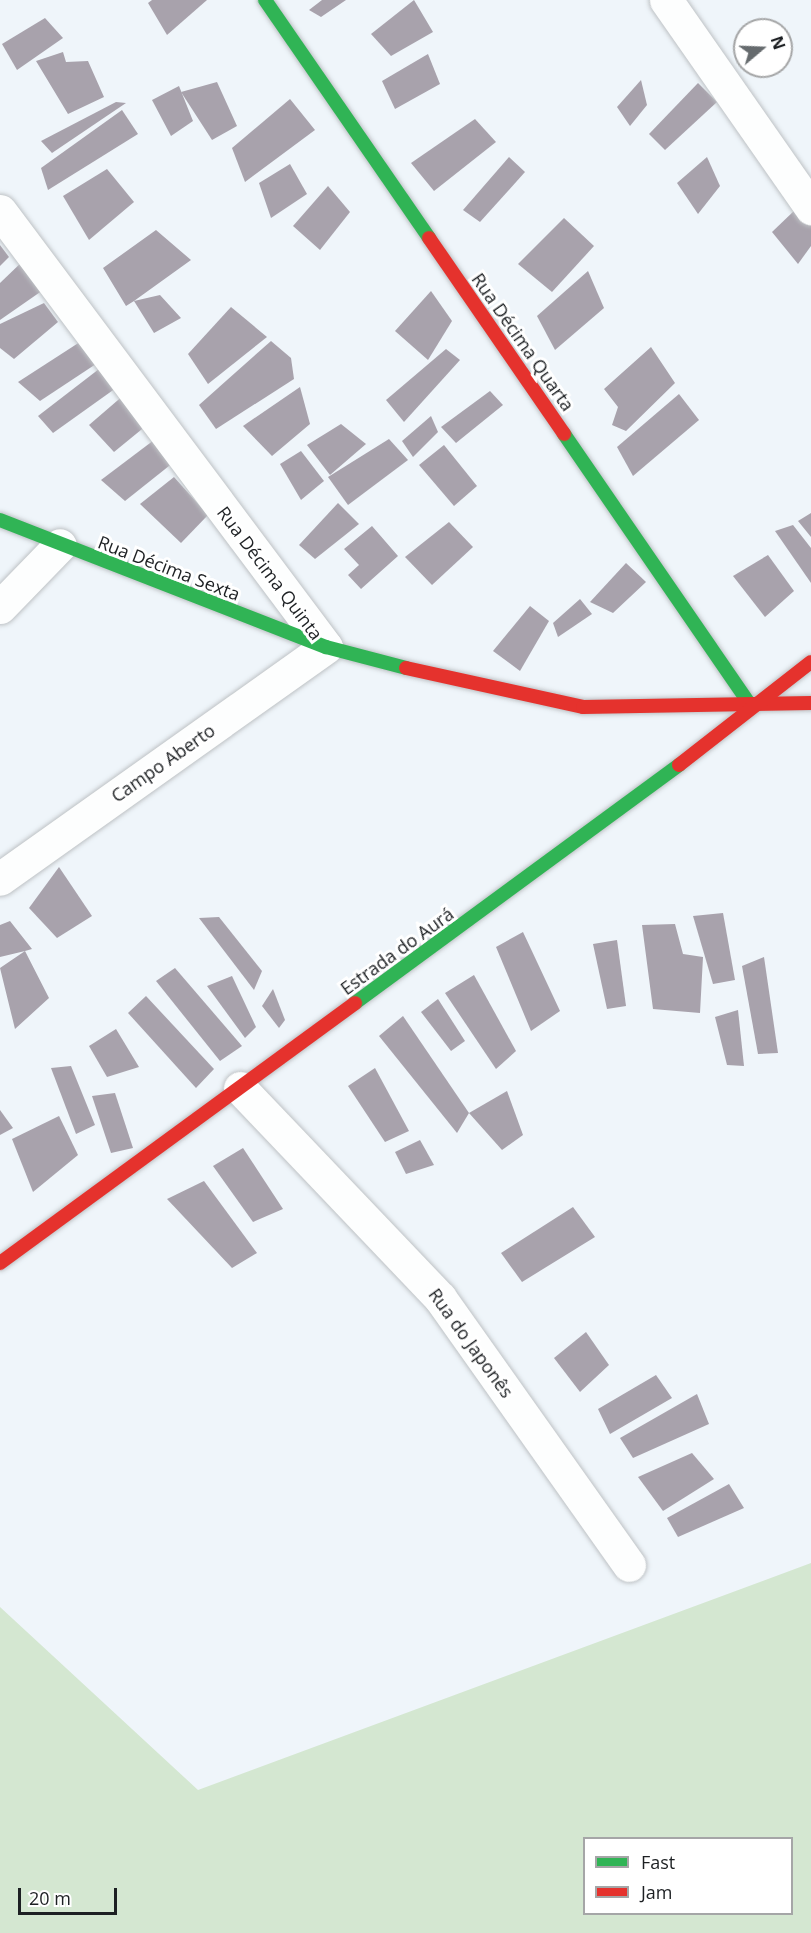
<!DOCTYPE html>
<html>
<head>
<meta charset="utf-8">
<style>
  body { margin:0 }
  #map { position:relative; width:811px; height:1933px; overflow:hidden; background:#eff5fa; font-family:"Open Sans",sans-serif }
  div>[style] { position:absolute }
  [style*='--x'] { left:calc(var(--x)*1px); top:calc(var(--y)*1px); width:calc(var(--w)*1px); rotate:calc(var(--a)*1deg) }
  .green>* { inset:0; background:#d4e7d1 }
  .building>* { inset:0; background:#a8a2ac }
  .roads { filter:drop-shadow(0 0 2px #bec2c5) drop-shadow(0 0 2px #bec2c5) }
  .street>* { height:33px; margin:-16.5px; padding:0 16.5px; transform-origin:16.5px; border-radius:16.5px; background:#fdfefe }
  .fast>* { height:14px; margin:-7px; padding:0 7px; transform-origin:7px; border-radius:7px; background:#30b455 }
  .jam>* { height:14px; margin:-7px; padding:0 7px; transform-origin:7px; border-radius:7px; background:#e5322d }
  span { translate:-50% -50%; white-space:nowrap; text-align:center; line-height:1.15; -webkit-text-stroke:6px #fff; paint-order:stroke }
  .street-label { font-size:18px; color:#1d2023 }
  .legend { position:absolute; left:583px; top:1837px; width:210px; height:78px; box-sizing:border-box; background:#fff; border:2px solid #a5a6a7; margin:0; padding:8px 10px; list-style:none; font-size:18px; color:#1d2023 }
  .legend li { display:flex; align-items:center; gap:12px; height:30px }
  .legend b { width:30px; border:2px solid #a5a6a7 }
  .north { position:absolute; left:733px; top:18px; width:60px; height:60px; box-sizing:border-box; background:#fff; border:2px solid #a5a6a7; border-radius:50%; rotate:71deg; font-size:16px; font-weight:700; line-height:24px; text-align:center; color:#1d2023 }
  .north::after { content:''; display:block; margin:auto; width:21px; height:27px; background:#666b6e; clip-path:polygon(50% 0,100% 100%,50% 72%,0 100%) }
  .scale { position:absolute; left:18px; top:1888px; width:99px; height:27px; box-sizing:border-box; border:3px solid #1d2023; border-top:0; padding-left:8px; font-size:18px; line-height:21px; white-space:nowrap; color:#1d2023; -webkit-text-stroke:4px #fff; paint-order:stroke }
</style>
</head>
<body>
<div id="map">
  <div class="green">
    <div style="clip-path:polygon(evenodd,811px 1563px,811px 1933px,0 1933px,0 1607px,198px 1790px,811px 1563px,584px 1838px,792px 1838px,792px 1914px,584px 1914px,584px 1838px)"></div>
  </div>
  <div class="building">
    <div style="clip-path:polygon(152px 0,207px 0,167px 35px,148px 3px)"></div>
    <div style="clip-path:polygon(322px 0,346px 0,321px 17px,309px 10px)"></div>
    <div style="clip-path:polygon(414px 0,433px 32px,391px 56px,371px 34px)"></div>
    <div style="clip-path:polygon(45px 18px,63px 38px,17px 70px,2px 44px)"></div>
    <div style="clip-path:polygon(63px 52px,66px 62px,88px 61px,104px 97px,68px 114px,36px 61px)"></div>
    <div style="clip-path:polygon(428px 54px,440px 84px,395px 109px,382px 81px)"></div>
    <div style="clip-path:polygon(641px 80px,647px 105px,630px 126px,617px 107px)"></div>
    <div style="clip-path:polygon(217px 82px,237px 126px,212px 140px,181px 92px)"></div>
    <div style="clip-path:polygon(698px 83px,717px 102px,665px 150px,649px 134px)"></div>
    <div style="clip-path:polygon(179px 86px,193px 121px,171px 136px,152px 100px)"></div>
    <div style="clip-path:polygon(290px 99px,315px 130px,245px 182px,232px 148px)"></div>
    <div style="clip-path:polygon(116px 102px,126px 103px,52px 153px,41px 141px)"></div>
    <div style="clip-path:polygon(122px 110px,138px 134px,48px 190px,41px 168px)"></div>
    <div style="clip-path:polygon(475px 119px,496px 142px,434px 191px,411px 163px)"></div>
    <div style="clip-path:polygon(509px 157px,525px 172px,480px 222px,463px 210px)"></div>
    <div style="clip-path:polygon(707px 157px,720px 186px,698px 214px,677px 183px)"></div>
    <div style="clip-path:polygon(290px 164px,307px 194px,271px 218px,259px 183px)"></div>
    <div style="clip-path:polygon(107px 169px,134px 202px,89px 240px,63px 196px)"></div>
    <div style="clip-path:polygon(328px 186px,350px 212px,320px 250px,293px 226px)"></div>
    <div style="clip-path:polygon(796px 209px,811px 226px,811px 246px,798px 264px,772px 232px)"></div>
    <div style="clip-path:polygon(564px 218px,594px 246px,552px 292px,518px 264px)"></div>
    <div style="clip-path:polygon(156px 230px,191px 260px,134px 301px,160px 295px,181px 318px,154px 333px,134px 301px,126px 306px,103px 268px)"></div>
    <div style="clip-path:polygon(0 245px,9px 257px,0 266px)"></div>
    <div style="clip-path:polygon(25px 259px,46px 288px,0 320px,0 283px)"></div>
    <div style="clip-path:polygon(588px 271px,604px 308px,555px 350px,537px 316px)"></div>
    <div style="clip-path:polygon(431px 291px,452px 321px,428px 360px,395px 331px)"></div>
    <div style="clip-path:polygon(44px 303px,58px 322px,14px 359px,0 348px,0 324px)"></div>
    <div style="clip-path:polygon(231px 307px,267px 337px,208px 384px,188px 354px)"></div>
    <div style="clip-path:polygon(83px 340px,102px 360px,40px 401px,18px 382px)"></div>
    <div style="clip-path:polygon(271px 341px,291px 358px,294px 379px,216px 429px,199px 405px)"></div>
    <div style="clip-path:polygon(651px 347px,675px 383px,626px 431px,612px 425px,618px 407px,604px 389px)"></div>
    <div style="clip-path:polygon(446px 349px,460px 360px,404px 422px,386px 400px)"></div>
    <div style="clip-path:polygon(99px 369px,116px 388px,53px 433px,38px 416px)"></div>
    <div style="clip-path:polygon(300px 387px,310px 424px,272px 456px,243px 426px)"></div>
    <div style="clip-path:polygon(490px 391px,503px 405px,456px 443px,441px 427px)"></div>
    <div style="clip-path:polygon(125px 394px,147px 425px,114px 452px,89px 425px)"></div>
    <div style="clip-path:polygon(679px 394px,699px 420px,633px 476px,617px 447px)"></div>
    <div style="clip-path:polygon(431px 416px,438px 432px,413px 457px,402px 441px)"></div>
    <div style="clip-path:polygon(341px 424px,366px 444px,330px 475px,307px 445px)"></div>
    <div style="clip-path:polygon(158px 437px,179px 458px,125px 501px,101px 480px)"></div>
    <div style="clip-path:polygon(389px 439px,408px 460px,348px 505px,328px 477px)"></div>
    <div style="clip-path:polygon(444px 445px,477px 486px,454px 506px,419px 465px)"></div>
    <div style="clip-path:polygon(301px 451px,324px 481px,301px 500px,280px 464px)"></div>
    <div style="clip-path:polygon(174px 477px,208px 515px,181px 543px,140px 504px)"></div>
    <div style="clip-path:polygon(338px 503px,359px 524px,315px 559px,299px 545px)"></div>
    <div style="clip-path:polygon(811px 513px,811px 537px,798px 521px)"></div>
    <div style="clip-path:polygon(449px 522px,473px 547px,432px 585px,405px 557px)"></div>
    <div style="clip-path:polygon(793px 525px,811px 548px,811px 583px,775px 531px)"></div>
    <div style="clip-path:polygon(372px 526px,398px 556px,361px 589px,348px 575px,359px 565px,344px 549px)"></div>
    <div style="clip-path:polygon(768px 555px,794px 591px,765px 617px,733px 576px)"></div>
    <div style="clip-path:polygon(626px 563px,646px 582px,613px 613px,590px 602px)"></div>
    <div style="clip-path:polygon(580px 599px,592px 614px,558px 637px,553px 623px)"></div>
    <div style="clip-path:polygon(530px 606px,549px 621px,520px 671px,493px 651px)"></div>
    <div style="clip-path:polygon(59px 867px,92px 916px,57px 938px,29px 908px)"></div>
    <div style="clip-path:polygon(723px 913px,735px 980px,713px 984px,693px 916px)"></div>
    <div style="clip-path:polygon(219px 917px,262px 971px,254px 990px,199px 918px)"></div>
    <div style="clip-path:polygon(10px 921px,32px 949px,25px 951px,49px 998px,15px 1029px,0 968px,25px 951px,0 957px,0 925px)"></div>
    <div style="clip-path:polygon(675px 924px,683px 954px,703px 957px,700px 1013px,653px 1009px,642px 925px)"></div>
    <div style="clip-path:polygon(523px 932px,560px 1011px,531px 1031px,496px 947px)"></div>
    <div style="clip-path:polygon(617px 940px,626px 1006px,607px 1009px,593px 944px)"></div>
    <div style="clip-path:polygon(764px 957px,778px 1053px,758px 1054px,742px 966px)"></div>
    <div style="clip-path:polygon(175px 968px,242px 1046px,220px 1061px,156px 981px)"></div>
    <div style="clip-path:polygon(474px 975px,516px 1051px,496px 1069px,445px 993px)"></div>
    <div style="clip-path:polygon(232px 976px,256px 1027px,245px 1038px,207px 986px)"></div>
    <div style="clip-path:polygon(273px 989px,285px 1020px,279px 1028px,262px 1006px)"></div>
    <div style="clip-path:polygon(146px 996px,214px 1069px,196px 1088px,128px 1013px)"></div>
    <div style="clip-path:polygon(438px 999px,465px 1041px,451px 1051px,421px 1012px)"></div>
    <div style="clip-path:polygon(738px 1010px,744px 1066px,727px 1065px,715px 1017px)"></div>
    <div style="clip-path:polygon(403px 1016px,469px 1113px,457px 1133px,379px 1036px)"></div>
    <div style="clip-path:polygon(116px 1029px,139px 1067px,107px 1077px,89px 1046px)"></div>
    <div style="clip-path:polygon(71px 1066px,95px 1125px,76px 1134px,51px 1068px)"></div>
    <div style="clip-path:polygon(375px 1068px,409px 1131px,385px 1142px,348px 1086px)"></div>
    <div style="clip-path:polygon(507px 1091px,523px 1135px,502px 1150px,469px 1113px)"></div>
    <div style="clip-path:polygon(115px 1093px,133px 1148px,111px 1153px,92px 1096px)"></div>
    <div style="clip-path:polygon(0 1110px,13px 1128px,0 1135px)"></div>
    <div style="clip-path:polygon(59px 1116px,78px 1155px,33px 1192px,12px 1139px)"></div>
    <div style="clip-path:polygon(420px 1140px,434px 1165px,406px 1174px,395px 1152px)"></div>
    <div style="clip-path:polygon(243px 1148px,283px 1209px,253px 1222px,213px 1166px)"></div>
    <div style="clip-path:polygon(204px 1181px,257px 1253px,232px 1268px,167px 1199px)"></div>
    <div style="clip-path:polygon(573px 1207px,595px 1237px,522px 1282px,501px 1253px)"></div>
    <div style="clip-path:polygon(586px 1332px,609px 1365px,580px 1392px,554px 1358px)"></div>
    <div style="clip-path:polygon(656px 1375px,672px 1398px,610px 1434px,598px 1409px)"></div>
    <div style="clip-path:polygon(697px 1394px,709px 1424px,633px 1458px,620px 1438px)"></div>
    <div style="clip-path:polygon(692px 1453px,714px 1479px,663px 1511px,638px 1477px)"></div>
    <div style="clip-path:polygon(729px 1484px,744px 1508px,678px 1537px,667px 1518px)"></div>
  </div>
  <div class="roads">
    <div class="street">
      <div style="--x:666;--y:0;--w:254;--a:55.1"></div>
      <div style="--x:0;--y:211;--w:544;--a:53.21"></div>
      <div style="--x:326;--y:647;--w:400;--a:144.6"></div>
      <div style="--x:0;--y:607;--w:86;--a:-45.9"></div>
      <div style="--x:240;--y:1088;--w:290;--a:46.4"></div>
      <div style="--x:440;--y:1298;--w:327;--a:54.7"></div>
    </div>
    <div class="fast">
      <div style="--x:265;--y:0;--w:289;--a:55.4"></div>
      <div style="--x:564;--y:434;--w:329;--a:55.5"></div>
      <div style="--x:0;--y:520;--w:350;--a:21.3"></div>
      <div style="--x:326;--y:647;--w:83;--a:14.7"></div>
      <div style="--x:355;--y:1003;--w:402;--a:-36.3"></div>
    </div>
    <div class="jam">
      <div style="--x:429;--y:238;--w:238;--a:55.4"></div>
      <div style="--x:406;--y:668;--w:181;--a:12.4"></div>
      <div style="--x:583;--y:707;--w:228;--a:-1"></div>
      <div style="--x:679;--y:765;--w:167;--a:-38"></div>
      <div style="--x:0;--y:1263;--w:440;--a:-36.2"></div>
    </div>
  </div>
  <div class="street-label">
    <span style="left:523px;top:342px;rotate:55deg">Rua Décima Quarta</span>
    <span style="left:169px;top:568px;rotate:21deg">Rua Décima Sexta</span>
    <span style="left:270px;top:573px;rotate:53deg">Rua Décima Quinta</span>
    <span style="left:163px;top:763px;rotate:-35deg">Campo Aberto</span>
    <span style="left:397px;top:951px;rotate:-36deg">Estrada do Aurá</span>
    <span style="left:471px;top:1343px;rotate:54deg">Rua do Japonês</span>
  </div>
  <ul class="legend">
  <li><b style="height:8px;background:#30b455"></b>Fast</li>
  <li><b style="height:8px;background:#e5322d"></b>Jam</li>
  </ul>
  <div class="north">N</div>
  <div class="scale">20 m</div>
</div>
</body>
</html>
